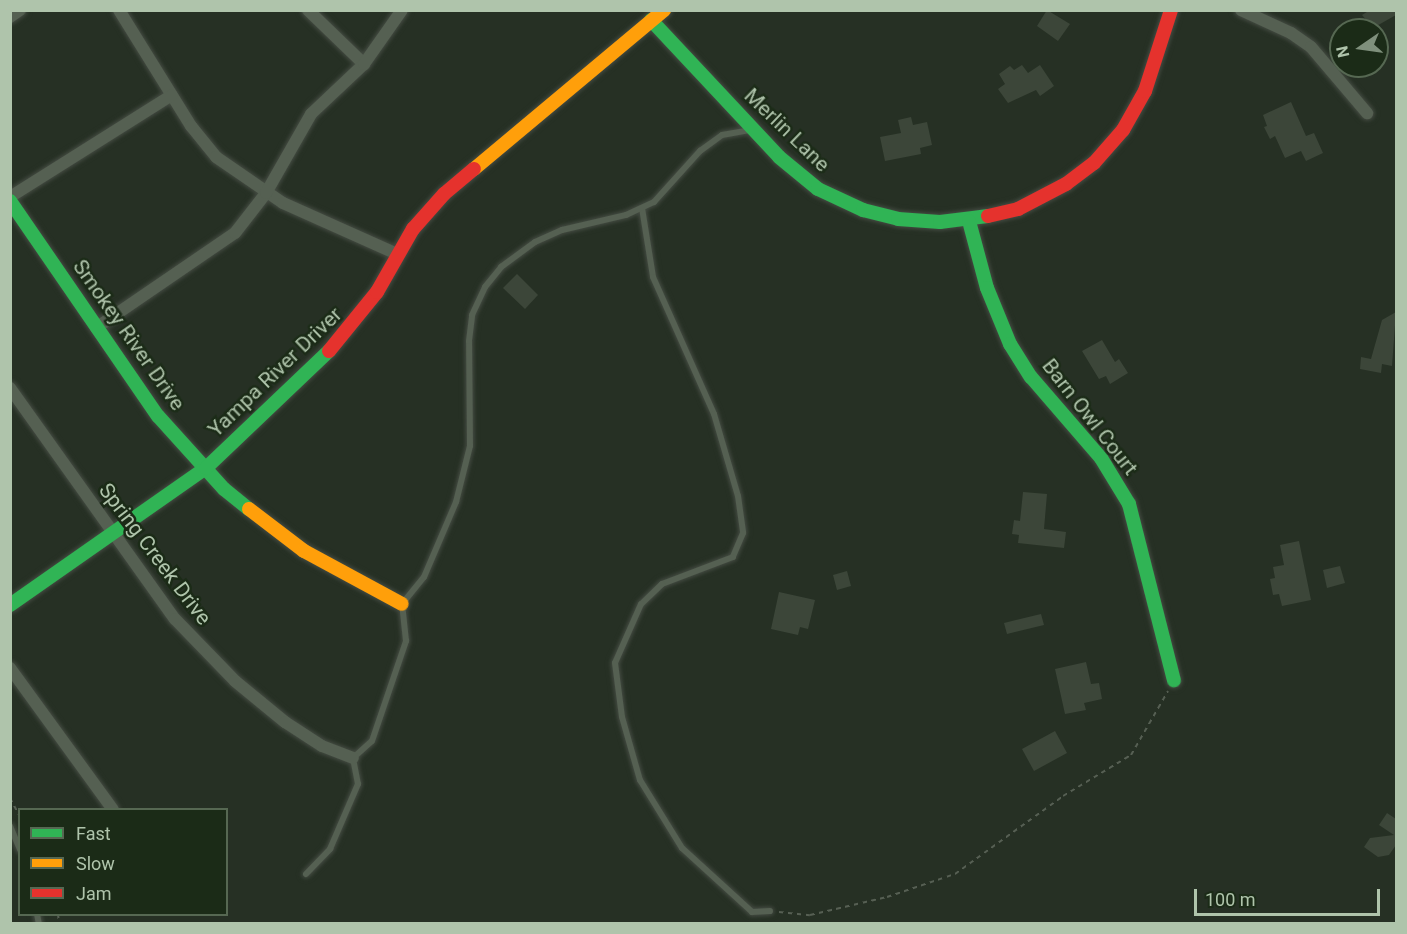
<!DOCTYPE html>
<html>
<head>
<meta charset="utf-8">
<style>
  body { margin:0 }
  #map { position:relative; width:1407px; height:934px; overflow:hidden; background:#263024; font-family:Roboto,sans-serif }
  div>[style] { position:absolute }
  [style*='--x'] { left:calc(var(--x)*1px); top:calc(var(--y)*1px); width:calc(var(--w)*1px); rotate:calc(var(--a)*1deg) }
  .building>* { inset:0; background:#3c4639 }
  .path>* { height:2px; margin-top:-1px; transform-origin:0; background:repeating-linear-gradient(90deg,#565f53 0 4.5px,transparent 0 9px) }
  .roads { filter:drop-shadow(0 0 2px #444b42) drop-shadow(0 0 2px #444b42) }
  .lane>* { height:6px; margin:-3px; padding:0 3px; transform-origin:3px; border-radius:3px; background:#556052 }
  .street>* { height:12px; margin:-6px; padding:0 6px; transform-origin:6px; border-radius:6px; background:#556052 }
  .fast>* { height:14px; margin:-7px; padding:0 7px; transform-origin:7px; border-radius:7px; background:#30b455 }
  .slow>* { height:14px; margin:-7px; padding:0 7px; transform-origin:7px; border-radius:7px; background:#ff9f0a }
  .jam>* { height:14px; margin:-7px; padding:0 7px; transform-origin:7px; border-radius:7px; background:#e5322d }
  span { translate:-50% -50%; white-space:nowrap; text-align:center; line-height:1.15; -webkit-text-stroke:5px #1b2b17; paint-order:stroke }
  .street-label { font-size:21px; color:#afc4ab }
  .frame { position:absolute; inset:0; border:12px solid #afc4ab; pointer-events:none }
  .legend { position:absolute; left:18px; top:808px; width:210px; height:108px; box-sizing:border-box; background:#1b2b17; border:2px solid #566852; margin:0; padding:8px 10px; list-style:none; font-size:18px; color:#afc4ab }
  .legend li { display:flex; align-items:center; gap:12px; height:30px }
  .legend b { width:30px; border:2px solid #566852 }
  .north { position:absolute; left:1329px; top:18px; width:60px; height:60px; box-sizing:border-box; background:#1b2b17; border:2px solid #566852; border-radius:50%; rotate:257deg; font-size:16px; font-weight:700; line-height:24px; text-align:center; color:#afc4ab }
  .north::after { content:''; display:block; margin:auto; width:21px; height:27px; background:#7f907c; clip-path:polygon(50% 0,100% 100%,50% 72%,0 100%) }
  .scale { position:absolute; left:1194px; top:889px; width:186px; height:27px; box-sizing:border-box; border:3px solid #afc4ab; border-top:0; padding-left:8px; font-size:18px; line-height:21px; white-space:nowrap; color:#afc4ab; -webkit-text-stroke:4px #1b2b17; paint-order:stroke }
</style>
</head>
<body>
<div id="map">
  <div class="building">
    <div style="clip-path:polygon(1047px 10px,1070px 24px,1058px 41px,1037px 26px)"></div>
    <div style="clip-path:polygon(1370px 10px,1396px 10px,1396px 15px,1373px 28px,1362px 15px)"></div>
    <div style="clip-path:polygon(1022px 65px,1028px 73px,1040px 65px,1054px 86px,1040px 96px,1036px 90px,1008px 103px,998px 89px,1005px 84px,999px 74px,1010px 66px,1014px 70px)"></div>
    <div style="clip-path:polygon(1291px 102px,1306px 136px,1314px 133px,1323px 153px,1306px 161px,1301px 151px,1285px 158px,1275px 136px,1270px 139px,1264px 127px,1267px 126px,1263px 115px)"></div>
    <div style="clip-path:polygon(911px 117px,913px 125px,927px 122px,932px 145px,920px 148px,921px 154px,885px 161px,880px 137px,901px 133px,898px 120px)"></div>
    <div style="clip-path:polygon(517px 274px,538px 295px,525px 309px,503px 288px)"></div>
    <div style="clip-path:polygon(1396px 312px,1392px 366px,1382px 364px,1381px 373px,1360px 369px,1361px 357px,1371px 359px,1382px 320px)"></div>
    <div style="clip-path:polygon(1102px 340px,1115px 362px,1119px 359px,1128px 373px,1110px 384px,1106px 376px,1099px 379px,1082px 351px)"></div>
    <div style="clip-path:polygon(1023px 492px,1047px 494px,1044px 529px,1066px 532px,1064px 548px,1018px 543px,1019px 535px,1012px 534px,1014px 520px,1020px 521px)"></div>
    <div style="clip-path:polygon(1299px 541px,1311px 600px,1282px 606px,1279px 594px,1273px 595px,1270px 579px,1275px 578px,1273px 567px,1284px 565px,1280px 545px)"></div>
    <div style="clip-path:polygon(1340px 566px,1345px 583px,1327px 588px,1323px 570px)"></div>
    <div style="clip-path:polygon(847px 571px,851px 586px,837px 590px,833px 575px)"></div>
    <div style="clip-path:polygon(779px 592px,815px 600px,808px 629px,800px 627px,798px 635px,771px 629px)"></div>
    <div style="clip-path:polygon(1041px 614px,1044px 625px,1007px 634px,1004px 623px)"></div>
    <div style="clip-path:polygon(1086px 662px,1091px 684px,1099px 683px,1102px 699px,1084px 703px,1086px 710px,1065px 714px,1055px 669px)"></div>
    <div style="clip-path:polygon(1055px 731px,1067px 753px,1034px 771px,1022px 749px)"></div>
    <div style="clip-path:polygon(1387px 813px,1396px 819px,1396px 845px,1389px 855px,1378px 857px,1364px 847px,1370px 838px,1394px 835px,1379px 825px)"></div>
  </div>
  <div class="path">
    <div style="--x:10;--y:798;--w:21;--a:62"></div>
    <div style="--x:779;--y:912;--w:31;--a:6"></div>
    <div style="--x:810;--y:915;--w:79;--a:-13.2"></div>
    <div style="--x:887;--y:897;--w:72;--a:-18.7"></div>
    <div style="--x:955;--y:874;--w:133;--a:-35.8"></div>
    <div style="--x:1063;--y:796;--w:79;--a:-31.1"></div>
    <div style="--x:1131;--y:755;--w:74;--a:-60"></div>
    <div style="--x:58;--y:914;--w:10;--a:84"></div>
  </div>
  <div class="roads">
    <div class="lane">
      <div style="--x:642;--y:208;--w:70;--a:80.9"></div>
      <div style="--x:653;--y:277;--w:150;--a:66"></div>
      <div style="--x:714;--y:414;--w:85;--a:73.7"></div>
      <div style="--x:738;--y:496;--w:37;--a:82"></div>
      <div style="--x:743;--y:533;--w:26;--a:113"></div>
      <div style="--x:733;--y:557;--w:76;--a:159.2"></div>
      <div style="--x:662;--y:584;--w:29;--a:136"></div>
      <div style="--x:641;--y:604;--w:64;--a:113.8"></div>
      <div style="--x:615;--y:663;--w:54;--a:82.6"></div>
      <div style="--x:622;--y:717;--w:66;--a:74.1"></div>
      <div style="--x:640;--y:780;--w:80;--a:58.3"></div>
      <div style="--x:682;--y:848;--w:95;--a:42.4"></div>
      <div style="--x:752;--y:912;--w:18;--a:-3"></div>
      <div style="--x:10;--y:826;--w:26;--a:67"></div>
      <div style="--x:306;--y:874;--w:35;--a:-46"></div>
      <div style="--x:330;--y:849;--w:71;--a:-66.7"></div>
      <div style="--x:358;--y:784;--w:26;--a:-101"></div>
      <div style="--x:353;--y:758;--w:25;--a:-42"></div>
      <div style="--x:372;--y:741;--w:106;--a:-71.2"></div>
      <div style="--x:406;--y:641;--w:37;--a:-96"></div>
      <div style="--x:402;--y:604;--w:35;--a:-51"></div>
      <div style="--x:424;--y:577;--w:82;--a:-66.9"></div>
      <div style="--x:456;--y:502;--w:58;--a:-76"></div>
      <div style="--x:470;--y:446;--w:105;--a:-90.5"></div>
      <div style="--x:469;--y:341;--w:26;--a:-83"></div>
      <div style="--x:472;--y:315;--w:31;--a:-65"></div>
      <div style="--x:485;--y:287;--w:26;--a:-51"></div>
      <div style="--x:501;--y:267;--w:42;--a:-36.3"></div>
      <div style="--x:535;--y:242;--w:30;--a:-24"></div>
      <div style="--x:562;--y:230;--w:66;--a:-13.2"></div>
      <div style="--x:626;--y:215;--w:31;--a:-25"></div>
      <div style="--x:654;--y:202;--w:69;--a:-48"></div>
      <div style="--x:700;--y:151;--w:27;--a:-36"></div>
      <div style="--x:722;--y:135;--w:28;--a:-10"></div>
      <div style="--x:37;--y:914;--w:10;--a:79"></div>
    </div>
    <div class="street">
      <div style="--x:119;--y:10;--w:137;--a:58.2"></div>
      <div style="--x:191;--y:126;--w:40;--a:51"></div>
      <div style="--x:216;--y:157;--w:81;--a:34.5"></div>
      <div style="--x:283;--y:203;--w:125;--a:24.1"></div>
      <div style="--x:308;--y:10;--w:78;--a:44"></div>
      <div style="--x:1241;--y:10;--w:55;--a:24.7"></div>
      <div style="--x:1291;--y:33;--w:24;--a:35"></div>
      <div style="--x:1311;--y:47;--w:87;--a:49.7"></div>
      <div style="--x:10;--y:17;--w:12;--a:-35"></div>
      <div style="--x:10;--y:197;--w:191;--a:-32.2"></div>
      <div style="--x:96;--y:328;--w:168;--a:-34.4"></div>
      <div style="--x:235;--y:233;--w:51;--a:-52.2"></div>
      <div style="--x:266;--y:193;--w:91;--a:-60.3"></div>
      <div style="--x:311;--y:114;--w:73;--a:-43.3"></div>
      <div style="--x:364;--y:64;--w:66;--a:-54.9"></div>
      <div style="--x:10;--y:388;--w:284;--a:54.5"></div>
      <div style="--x:175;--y:619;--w:86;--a:45.9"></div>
      <div style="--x:235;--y:681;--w:65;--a:39.4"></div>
      <div style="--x:285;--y:722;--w:44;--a:33"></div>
      <div style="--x:322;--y:746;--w:33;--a:21"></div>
      <div style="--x:10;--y:668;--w:175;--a:54"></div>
    </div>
    <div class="fast">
      <div style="--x:651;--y:20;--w:187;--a:46.9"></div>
      <div style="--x:779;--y:157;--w:50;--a:39.4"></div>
      <div style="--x:818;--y:189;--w:50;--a:25"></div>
      <div style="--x:863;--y:210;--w:36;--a:14"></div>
      <div style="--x:898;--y:219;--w:42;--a:4.1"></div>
      <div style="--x:940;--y:222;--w:48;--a:-7.1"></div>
      <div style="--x:10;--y:201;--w:261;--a:55.5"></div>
      <div style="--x:158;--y:416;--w:98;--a:47.9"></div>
      <div style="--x:224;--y:489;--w:32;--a:39"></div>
      <div style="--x:969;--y:221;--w:69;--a:75"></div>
      <div style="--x:987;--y:288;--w:61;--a:67.7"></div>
      <div style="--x:1010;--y:344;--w:39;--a:58"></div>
      <div style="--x:1031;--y:377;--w:107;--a:49.2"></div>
      <div style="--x:1101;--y:458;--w:54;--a:58.7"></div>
      <div style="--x:1129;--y:504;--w:182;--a:75.7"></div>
      <div style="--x:10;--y:605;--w:239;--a:-35"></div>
      <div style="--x:206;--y:468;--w:170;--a:-43.6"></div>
    </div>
    <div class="slow">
      <div style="--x:474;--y:169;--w:248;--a:-39.9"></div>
      <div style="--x:249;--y:509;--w:69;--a:37.4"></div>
      <div style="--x:304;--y:551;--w:111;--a:28.4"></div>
    </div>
    <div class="jam">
      <div style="--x:988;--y:216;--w:31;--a:-13"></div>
      <div style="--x:1018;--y:209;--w:54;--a:-27.5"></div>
      <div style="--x:1066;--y:184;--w:35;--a:-37"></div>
      <div style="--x:1094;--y:163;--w:44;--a:-48.7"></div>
      <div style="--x:1123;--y:130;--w:45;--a:-60.6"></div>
      <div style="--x:1145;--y:91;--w:85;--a:-72.2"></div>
      <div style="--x:329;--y:351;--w:76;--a:-50.9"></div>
      <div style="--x:377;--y:292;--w:73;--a:-60.3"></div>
      <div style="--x:413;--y:229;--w:47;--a:-48.5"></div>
      <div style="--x:444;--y:194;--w:39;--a:-40"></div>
    </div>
  </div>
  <div class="street-label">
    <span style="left:787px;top:130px;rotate:44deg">Merlin Lane</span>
    <span style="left:129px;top:335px;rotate:55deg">Smokey River Drive</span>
    <span style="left:275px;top:372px;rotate:-44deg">Yampa River Driver</span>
    <span style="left:1090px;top:417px;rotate:52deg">Barn Owl Court</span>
    <span style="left:155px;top:554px;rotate:53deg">Spring Creek Drive</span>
  </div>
  <div class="frame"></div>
  <ul class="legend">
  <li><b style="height:8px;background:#30b455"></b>Fast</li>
  <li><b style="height:8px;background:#ff9f0a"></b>Slow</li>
  <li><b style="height:8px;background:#e5322d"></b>Jam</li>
  </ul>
  <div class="north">N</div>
  <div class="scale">100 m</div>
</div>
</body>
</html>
